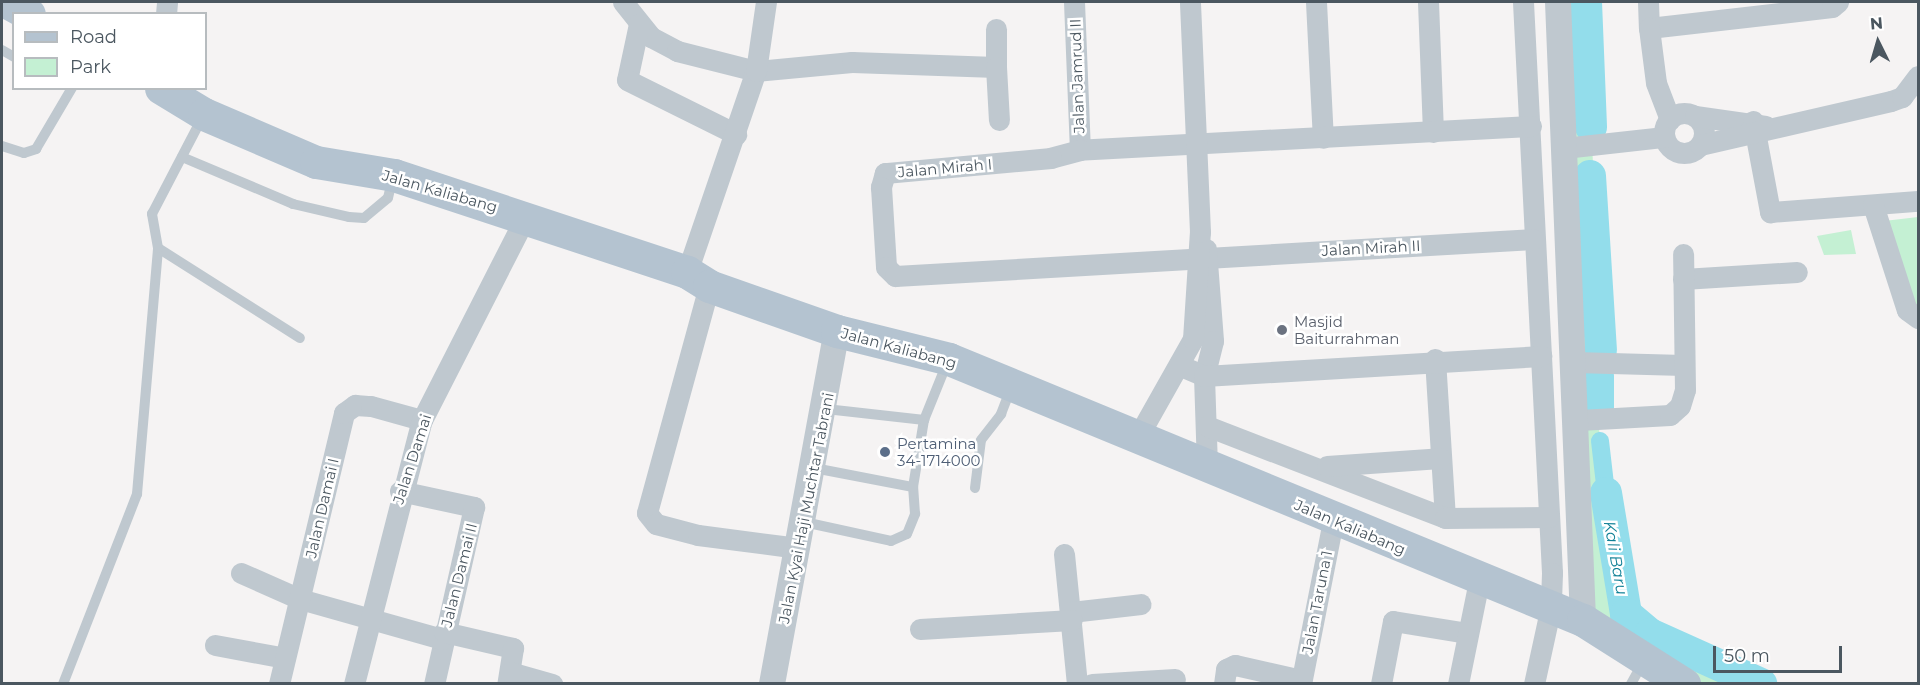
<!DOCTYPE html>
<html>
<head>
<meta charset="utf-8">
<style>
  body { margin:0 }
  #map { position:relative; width:1920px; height:685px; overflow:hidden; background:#f5f3f3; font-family:Montserrat,sans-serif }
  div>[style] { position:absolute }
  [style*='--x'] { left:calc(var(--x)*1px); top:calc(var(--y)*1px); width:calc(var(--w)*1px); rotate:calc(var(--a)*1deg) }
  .green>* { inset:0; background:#c4f0d3 }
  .canal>* { height:18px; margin:-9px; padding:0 9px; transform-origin:9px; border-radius:9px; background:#93ddeb }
  .river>* { height:32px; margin:-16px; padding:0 16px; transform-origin:16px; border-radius:16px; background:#93ddeb }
  .service>* { height:10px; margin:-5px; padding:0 5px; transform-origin:5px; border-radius:5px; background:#bfc8cf }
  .minor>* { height:21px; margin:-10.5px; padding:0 10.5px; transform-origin:10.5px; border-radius:10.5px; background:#bfc8cf }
  .minor>.ring { margin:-10.5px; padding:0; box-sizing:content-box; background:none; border:21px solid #bfc8cf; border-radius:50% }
  .tertiary>* { height:26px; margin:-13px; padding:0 13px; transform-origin:13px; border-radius:13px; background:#bfc8cf }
  .primary>* { height:33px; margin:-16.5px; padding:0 16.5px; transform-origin:16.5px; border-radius:16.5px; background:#b4c3d0 }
  .dots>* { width:16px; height:16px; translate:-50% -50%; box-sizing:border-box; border:3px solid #fff; border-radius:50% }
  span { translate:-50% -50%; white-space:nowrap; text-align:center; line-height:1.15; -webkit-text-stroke:5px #fff; paint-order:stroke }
  .street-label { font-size:15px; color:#4b5760 }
  .worship-label { font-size:15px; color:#5b616d }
  .left { translate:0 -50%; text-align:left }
  .service-label { font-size:15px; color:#4e5e75 }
  .water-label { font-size:16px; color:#108096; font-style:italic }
  .frame { position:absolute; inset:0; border:3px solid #4b5760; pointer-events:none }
  .legend { position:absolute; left:12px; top:12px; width:195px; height:78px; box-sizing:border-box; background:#fff; border:2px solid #b7bcbf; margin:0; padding:8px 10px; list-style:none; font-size:18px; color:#4b5760 }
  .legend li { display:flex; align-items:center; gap:12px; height:30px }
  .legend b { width:30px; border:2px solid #b7bcbf }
  .north { position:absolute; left:1848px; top:12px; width:60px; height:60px; -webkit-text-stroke:4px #fff; paint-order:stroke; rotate:355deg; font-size:16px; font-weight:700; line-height:24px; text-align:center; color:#4b5760 }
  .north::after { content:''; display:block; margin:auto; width:21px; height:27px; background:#4b5760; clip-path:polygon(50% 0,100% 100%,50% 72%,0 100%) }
  .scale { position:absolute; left:1713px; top:646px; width:129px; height:27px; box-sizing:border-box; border:3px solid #4b5760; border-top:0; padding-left:8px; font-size:18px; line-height:21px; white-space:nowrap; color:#4b5760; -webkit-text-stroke:4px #fff; paint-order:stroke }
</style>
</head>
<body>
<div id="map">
  <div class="green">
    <div style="clip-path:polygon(1558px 2px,1586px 2px,1601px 350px,1598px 419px,1612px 554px,1626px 614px,1650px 634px,1759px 683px,1684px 683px,1583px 620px)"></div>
    <div style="clip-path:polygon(1918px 217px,1918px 312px,1884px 221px)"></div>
    <div style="clip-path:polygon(1851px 230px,1856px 254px,1824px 255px,1817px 236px)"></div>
  </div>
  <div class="canal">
    <div style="--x:1600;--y:441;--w:52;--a:83.4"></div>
  </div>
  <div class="river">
    <div style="--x:1586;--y:2;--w:125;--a:87.7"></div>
    <div style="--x:1590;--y:176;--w:174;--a:86.4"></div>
    <div style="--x:1598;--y:376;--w:34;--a:90"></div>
    <div style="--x:1606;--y:493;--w:123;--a:80.6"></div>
    <div style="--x:1626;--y:614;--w:31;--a:40"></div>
    <div style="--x:1650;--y:634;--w:122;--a:24.2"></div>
  </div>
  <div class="service">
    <div style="--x:2;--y:50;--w:14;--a:30"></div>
    <div style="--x:2;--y:146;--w:23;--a:18"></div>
    <div style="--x:24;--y:153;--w:13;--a:-18"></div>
    <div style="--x:36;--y:149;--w:71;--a:-59.5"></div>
    <div style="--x:182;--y:157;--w:121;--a:22.9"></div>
    <div style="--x:293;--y:204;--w:57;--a:13.1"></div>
    <div style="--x:349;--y:217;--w:15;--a:4"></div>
    <div style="--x:364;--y:218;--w:31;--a:-40"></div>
    <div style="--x:388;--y:198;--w:22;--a:-77"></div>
    <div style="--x:158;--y:248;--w:168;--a:32.4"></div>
    <div style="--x:826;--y:409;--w:99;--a:6.4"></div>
    <div style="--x:814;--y:468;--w:101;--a:10.9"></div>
    <div style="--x:975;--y:488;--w:48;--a:-82.9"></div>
    <div style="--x:981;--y:440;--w:33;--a:-52"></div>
    <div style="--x:1001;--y:414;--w:28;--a:-69"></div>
    <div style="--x:804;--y:522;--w:89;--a:12.3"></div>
    <div style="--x:891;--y:541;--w:17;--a:-24"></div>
    <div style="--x:907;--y:534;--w:22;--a:-68"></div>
    <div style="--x:915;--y:514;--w:27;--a:-94"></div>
    <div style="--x:913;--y:487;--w:68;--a:-80.7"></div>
    <div style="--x:924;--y:420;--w:61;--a:-68"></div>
    <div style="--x:63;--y:684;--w:204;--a:-68.7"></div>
    <div style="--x:137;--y:494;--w:247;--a:-85.1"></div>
    <div style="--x:158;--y:248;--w:35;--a:-100"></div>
    <div style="--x:152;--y:214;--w:108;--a:-62.5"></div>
    <div style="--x:1631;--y:684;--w:25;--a:-61"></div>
  </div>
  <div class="minor">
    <div style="--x:623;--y:2;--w:45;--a:51.3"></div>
    <div style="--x:651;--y:37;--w:30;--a:28"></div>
    <div style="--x:677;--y:51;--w:81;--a:14.2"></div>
    <div style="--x:756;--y:71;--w:96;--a:-5.4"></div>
    <div style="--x:852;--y:62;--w:144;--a:2"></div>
    <div style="--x:996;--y:67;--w:38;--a:-90"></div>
    <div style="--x:1074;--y:2;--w:148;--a:87.7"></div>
    <div style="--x:1316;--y:2;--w:136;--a:87.1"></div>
    <div style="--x:1428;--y:2;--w:130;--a:87.8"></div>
    <div style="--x:1523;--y:2;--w:572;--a:87.09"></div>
    <div style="--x:1552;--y:573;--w:33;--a:92"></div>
    <div style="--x:1551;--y:606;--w:80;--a:102.3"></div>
    <div style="--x:1648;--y:2;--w:26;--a:88"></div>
    <div style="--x:1649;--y:28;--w:184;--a:-6.5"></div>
    <div style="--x:1832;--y:7;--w:8;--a:-40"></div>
    <div style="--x:166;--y:14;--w:12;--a:-85"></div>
    <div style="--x:639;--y:24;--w:57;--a:102.1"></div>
    <div style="--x:627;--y:80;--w:122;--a:26.4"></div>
    <div style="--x:1649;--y:28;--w:55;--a:82.7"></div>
    <div style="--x:1656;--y:83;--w:39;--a:69"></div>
    <div style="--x:996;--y:67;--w:53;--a:86.8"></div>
    <div class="ring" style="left:1664px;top:113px;width:19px;height:19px"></div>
    <div style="--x:1695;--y:116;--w:71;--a:8.1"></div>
    <div style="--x:1753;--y:121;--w:93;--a:79.4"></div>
    <div style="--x:1770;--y:212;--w:148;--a:-4.3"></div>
    <div style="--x:1531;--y:126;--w:452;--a:177"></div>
    <div style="--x:1080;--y:150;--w:30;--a:165"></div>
    <div style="--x:1051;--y:158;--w:167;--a:174.8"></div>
    <div style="--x:885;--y:173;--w:15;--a:106"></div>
    <div style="--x:881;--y:187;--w:80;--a:86.4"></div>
    <div style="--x:886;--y:267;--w:13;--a:45"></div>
    <div style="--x:895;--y:276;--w:639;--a:-3.32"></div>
    <div style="--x:1700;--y:145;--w:196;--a:-13"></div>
    <div style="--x:1891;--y:101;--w:12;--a:-20"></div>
    <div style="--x:1902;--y:97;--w:26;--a:-53"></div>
    <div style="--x:1564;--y:148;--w:101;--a:-6.3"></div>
    <div style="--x:1873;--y:205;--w:110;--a:72.1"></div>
    <div style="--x:1907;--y:310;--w:14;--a:36"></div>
    <div style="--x:1206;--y:249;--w:92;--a:85.6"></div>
    <div style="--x:1213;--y:341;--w:36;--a:104"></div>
    <div style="--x:1204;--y:376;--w:89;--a:88.1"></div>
    <div style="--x:687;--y:272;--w:213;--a:-71.1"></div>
    <div style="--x:756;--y:71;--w:70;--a:-81.8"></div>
    <div style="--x:1683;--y:279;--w:114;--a:-3.5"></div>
    <div style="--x:709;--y:286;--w:235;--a:105.3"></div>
    <div style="--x:647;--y:513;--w:14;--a:51"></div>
    <div style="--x:656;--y:524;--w:43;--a:14.7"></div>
    <div style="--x:698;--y:535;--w:101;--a:7.4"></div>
    <div style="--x:1435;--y:359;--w:159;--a:86.4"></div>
    <div style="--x:1574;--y:362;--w:109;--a:1.6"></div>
    <div style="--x:1181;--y:366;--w:25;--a:23"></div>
    <div style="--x:1204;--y:376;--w:338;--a:-3.4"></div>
    <div style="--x:1579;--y:420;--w:91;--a:-3.1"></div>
    <div style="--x:1670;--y:415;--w:13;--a:-42"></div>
    <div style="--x:1680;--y:406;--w:17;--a:-73"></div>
    <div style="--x:1685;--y:390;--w:136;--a:-90.8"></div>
    <div style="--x:1207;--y:426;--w:255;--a:21.1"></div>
    <div style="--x:1445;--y:518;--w:104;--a:-0.6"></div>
    <div style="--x:1136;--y:440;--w:116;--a:-60.6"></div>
    <div style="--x:1193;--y:339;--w:107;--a:-86.3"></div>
    <div style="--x:1200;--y:232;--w:230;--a:-92.5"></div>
    <div style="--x:1327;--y:466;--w:113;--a:-4"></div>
    <div style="--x:400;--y:491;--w:76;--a:12.2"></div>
    <div style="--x:474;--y:507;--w:181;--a:102.7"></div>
    <div style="--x:1064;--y:554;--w:131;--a:84.3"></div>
    <div style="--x:241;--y:573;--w:64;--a:23.8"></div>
    <div style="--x:300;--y:599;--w:148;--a:15.7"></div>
    <div style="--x:1071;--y:612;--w:70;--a:-6.5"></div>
    <div style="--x:920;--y:629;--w:152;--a:-3.4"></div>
    <div style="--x:444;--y:632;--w:71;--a:13.1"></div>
    <div style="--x:513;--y:648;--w:36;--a:99"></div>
    <div style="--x:215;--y:645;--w:71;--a:10.5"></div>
    <div style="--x:510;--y:672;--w:44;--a:15.9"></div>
    <div style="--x:279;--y:684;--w:279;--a:-76.5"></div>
    <div style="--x:344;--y:413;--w:14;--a:-36"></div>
    <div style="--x:355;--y:405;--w:16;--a:4"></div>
    <div style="--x:371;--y:406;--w:53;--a:15.4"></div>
    <div style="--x:354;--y:684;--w:273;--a:-75.6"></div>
    <div style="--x:422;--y:420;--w:229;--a:-63"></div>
    <div style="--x:1092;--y:684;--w:83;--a:-3.4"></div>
    <div style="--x:1224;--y:684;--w:15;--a:-82"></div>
    <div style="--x:1226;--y:669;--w:10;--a:-24"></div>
    <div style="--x:1235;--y:665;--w:68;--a:12.8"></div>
    <div style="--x:1301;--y:684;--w:166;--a:-78.9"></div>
    <div style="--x:1381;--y:684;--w:64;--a:-79.2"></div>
    <div style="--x:1393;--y:621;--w:76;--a:9.1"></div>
    <div style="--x:1458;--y:684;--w:105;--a:-78.5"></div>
  </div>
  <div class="tertiary">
    <div style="--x:1558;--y:2;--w:619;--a:87.68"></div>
    <div style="--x:772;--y:684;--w:359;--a:-79.6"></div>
  </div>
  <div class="primary">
    <div style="--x:7;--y:2;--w:25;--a:29"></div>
    <div style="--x:161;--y:88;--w:50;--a:31.2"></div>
    <div style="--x:204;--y:114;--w:122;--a:23.2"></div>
    <div style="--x:316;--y:162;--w:79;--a:9.5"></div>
    <div style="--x:394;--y:175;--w:309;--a:18.3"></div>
    <div style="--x:687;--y:272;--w:26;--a:32"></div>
    <div style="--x:709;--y:286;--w:136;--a:19.4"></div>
    <div style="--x:837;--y:331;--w:115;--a:14"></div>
    <div style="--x:949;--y:359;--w:686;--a:22.38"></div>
    <div style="--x:1583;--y:620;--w:120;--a:32.4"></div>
  </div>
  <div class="dots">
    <div style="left:1282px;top:330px;background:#6b7280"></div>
    <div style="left:885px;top:452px;background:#5c6f8a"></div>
  </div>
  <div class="street-label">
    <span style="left:1077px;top:76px;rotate:-92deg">Jalan Jamrud II</span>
    <span style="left:945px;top:168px;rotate:-5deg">Jalan Mirah I</span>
    <span style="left:440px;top:191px;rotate:16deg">Jalan Kaliabang</span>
    <span style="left:1371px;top:248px;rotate:-3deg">Jalan Mirah II</span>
    <span style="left:899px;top:348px;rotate:15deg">Jalan Kaliabang</span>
    <span style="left:412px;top:459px;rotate:-72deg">Jalan Damai</span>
    <span style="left:322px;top:508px;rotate:-77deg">Jalan Damai I</span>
    <span style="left:806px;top:508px;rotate:-79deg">Jalan Kyai Haji Muchtar Tabrani</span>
    <span style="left:1350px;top:527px;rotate:23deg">Jalan Kaliabang</span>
    <span style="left:459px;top:575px;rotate:-76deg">Jalan Damai II</span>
    <span style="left:1317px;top:602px;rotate:-79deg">Jalan Taruna 1</span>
  </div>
  <div class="worship-label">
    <span class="left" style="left:1294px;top:330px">Masjid<br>Baiturrahman</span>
  </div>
  <div class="service-label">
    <span class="left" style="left:897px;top:452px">Pertamina<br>34-1714000</span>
  </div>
  <div class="water-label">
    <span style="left:1615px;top:558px;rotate:80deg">Kali Baru</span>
  </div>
  <div class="frame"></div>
  <ul class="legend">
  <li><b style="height:8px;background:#b4c3d0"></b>Road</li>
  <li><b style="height:16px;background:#c4f0d3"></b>Park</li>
  </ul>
  <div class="north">N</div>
  <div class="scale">50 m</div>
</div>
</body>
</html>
